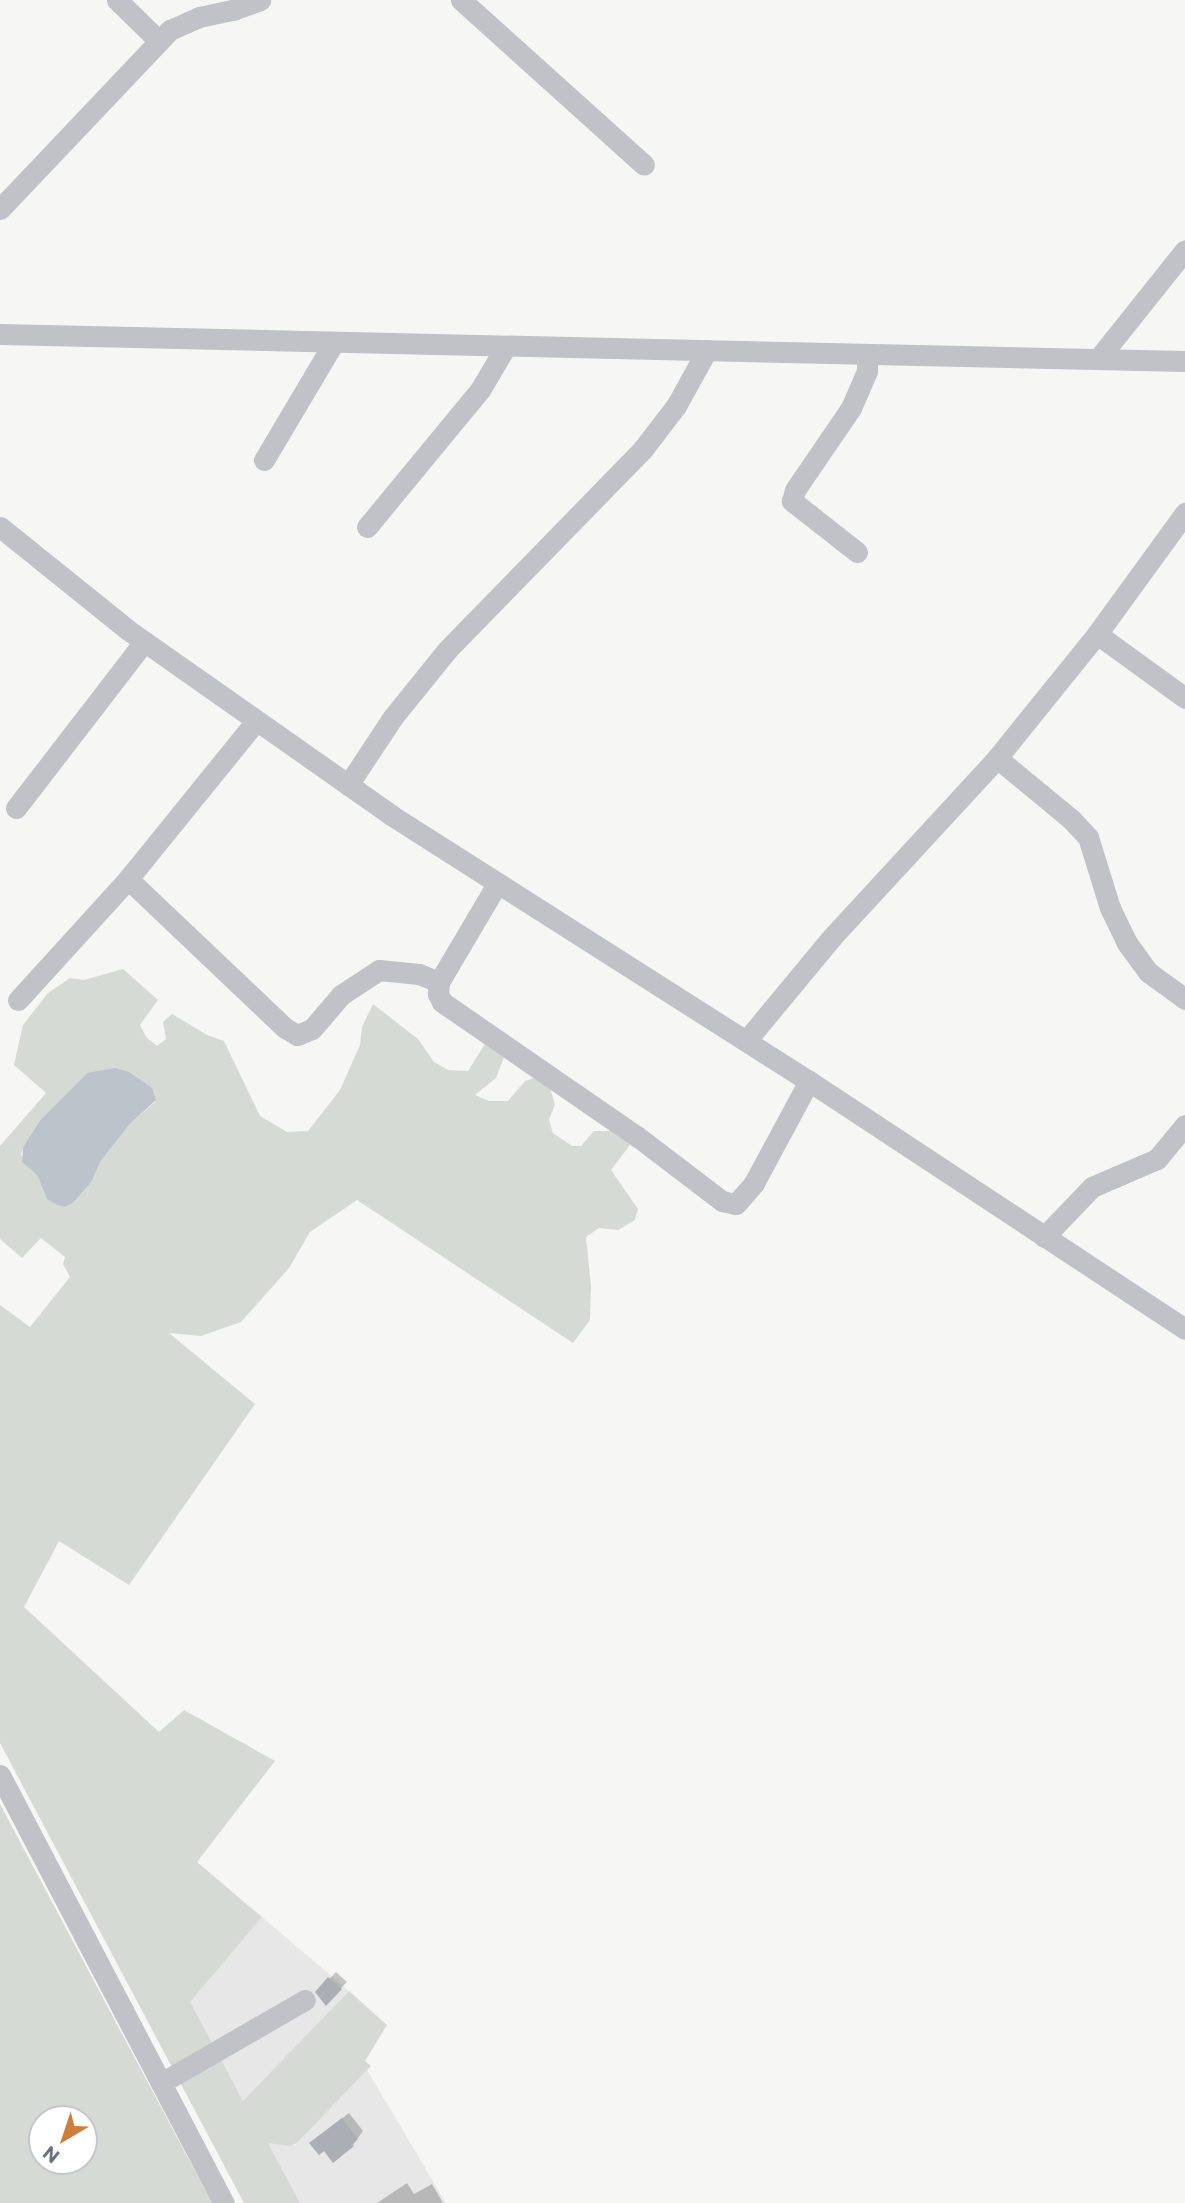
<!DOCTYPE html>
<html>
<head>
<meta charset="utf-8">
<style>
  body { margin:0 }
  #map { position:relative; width:1185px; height:2203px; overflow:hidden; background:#f6f6f4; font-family:Commissioner,sans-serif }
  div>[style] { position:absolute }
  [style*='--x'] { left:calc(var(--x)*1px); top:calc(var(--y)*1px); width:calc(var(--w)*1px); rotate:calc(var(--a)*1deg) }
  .built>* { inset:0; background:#e7e7e7 }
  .green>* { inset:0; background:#d5dbd4 }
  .water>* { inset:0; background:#bdc3ca }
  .shadow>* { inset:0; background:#0003 }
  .building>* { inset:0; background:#abaeb5 }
  .minor>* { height:21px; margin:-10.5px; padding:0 10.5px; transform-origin:10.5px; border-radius:10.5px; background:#c0c2c7 }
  span { translate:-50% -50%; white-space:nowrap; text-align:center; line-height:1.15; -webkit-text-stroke:7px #fff; paint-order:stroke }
  .north { position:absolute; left:28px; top:2105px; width:70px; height:70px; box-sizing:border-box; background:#fff; border:2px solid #c3c6cd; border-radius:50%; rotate:219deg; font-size:19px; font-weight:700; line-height:28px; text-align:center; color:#697181 }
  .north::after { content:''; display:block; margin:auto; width:24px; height:32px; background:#cd7e3d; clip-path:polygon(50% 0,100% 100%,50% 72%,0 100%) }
</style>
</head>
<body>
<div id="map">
  <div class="built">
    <div style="clip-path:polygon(262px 1917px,349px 1991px,243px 2102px,189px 2002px)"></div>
    <div style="clip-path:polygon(367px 2070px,446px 2203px,300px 2203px,267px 2142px,295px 2145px)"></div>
  </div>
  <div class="green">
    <div style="clip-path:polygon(evenodd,123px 969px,158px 1000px,140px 1025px,146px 1037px,157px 1046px,166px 1039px,163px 1022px,172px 1014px,207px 1035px,224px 1041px,260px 1116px,287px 1132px,308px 1131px,340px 1090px,360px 1045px,362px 1027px,373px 1004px,418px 1039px,434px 1062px,448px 1070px,468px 1071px,485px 1044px,504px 1057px,496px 1078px,475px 1095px,489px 1101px,508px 1101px,525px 1081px,537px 1077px,550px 1088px,555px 1104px,549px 1120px,553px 1133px,572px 1146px,581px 1146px,594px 1131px,615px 1131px,630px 1145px,611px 1170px,638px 1209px,635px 1220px,618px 1230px,599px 1228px,586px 1237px,591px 1286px,590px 1320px,573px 1343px,357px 1200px,310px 1232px,289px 1268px,241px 1322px,201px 1336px,169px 1333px,255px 1404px,129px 1585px,59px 1541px,24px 1607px,159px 1732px,184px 1710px,275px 1761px,197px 1862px,262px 1917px,190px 2002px,243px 2101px,349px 1991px,387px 2025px,365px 2061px,371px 2066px,297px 2143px,290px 2146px,268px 2143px,300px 2203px,244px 2203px,0 1743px,0 1305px,30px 1327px,70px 1277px,63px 1264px,65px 1257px,41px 1238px,22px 1258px,0 1239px,0 1146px,46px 1093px,14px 1065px,23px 1025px,48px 993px,70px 978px,84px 980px,123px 969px,87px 1073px,156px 1101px,129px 1125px,100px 1162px,92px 1181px,74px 1202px,47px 1199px,37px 1175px,21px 1155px,23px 1147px,41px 1119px,87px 1073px)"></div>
    <div style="clip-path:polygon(evenodd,0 1804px,189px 2160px,213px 2203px,0 2203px,0 1804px,42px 2119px,84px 2119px,84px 2161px,42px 2161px,42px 2119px)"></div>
  </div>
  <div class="water">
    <div style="clip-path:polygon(115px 1068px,129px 1072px,152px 1088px,156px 1100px,129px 1125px,100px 1162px,92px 1181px,74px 1202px,65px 1207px,57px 1205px,47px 1199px,37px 1175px,22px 1162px,23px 1147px,41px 1119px,87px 1073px)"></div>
  </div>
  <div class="shadow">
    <div style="clip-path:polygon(336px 1972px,347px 1982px,326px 2003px,317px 1992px)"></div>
    <div style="clip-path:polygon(349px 2113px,363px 2131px,353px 2145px,318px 2137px)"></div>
    <div style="clip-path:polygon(407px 2183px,414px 2194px,432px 2184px,443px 2203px,377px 2203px)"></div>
  </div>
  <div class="building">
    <div style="clip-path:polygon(328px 1977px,342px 1989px,326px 2006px,315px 1992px)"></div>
    <div style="clip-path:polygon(342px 2118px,358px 2139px,352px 2144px,354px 2146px,333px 2163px,324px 2151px,319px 2155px,309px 2143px)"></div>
  </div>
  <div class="minor">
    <div style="--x:117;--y:0;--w:57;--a:44.3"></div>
    <div style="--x:461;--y:0;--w:246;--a:42"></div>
    <div style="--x:0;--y:209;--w:247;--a:-46.5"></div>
    <div style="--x:170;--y:30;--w:32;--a:-24"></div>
    <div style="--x:199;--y:17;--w:35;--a:-12"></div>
    <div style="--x:233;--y:10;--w:29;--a:-20"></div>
    <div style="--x:0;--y:334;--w:1185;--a:1.31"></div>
    <div style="--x:1098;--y:359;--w:139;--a:-51.4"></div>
    <div style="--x:264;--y:460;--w:137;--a:-59.3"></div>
    <div style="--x:0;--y:527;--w:164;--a:38.8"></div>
    <div style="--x:128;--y:630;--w:322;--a:35.1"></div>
    <div style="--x:391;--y:815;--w:495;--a:32.5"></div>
    <div style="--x:809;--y:1081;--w:450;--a:33.4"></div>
    <div style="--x:367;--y:527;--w:178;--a:-50.5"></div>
    <div style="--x:480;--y:390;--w:51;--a:-59.4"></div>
    <div style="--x:857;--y:552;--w:83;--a:-141.9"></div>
    <div style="--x:792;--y:501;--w:11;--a:-75"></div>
    <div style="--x:795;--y:490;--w:99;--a:-55.7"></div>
    <div style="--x:851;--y:408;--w:40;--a:-66.6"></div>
    <div style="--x:867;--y:371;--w:17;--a:-90"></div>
    <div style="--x:1097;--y:634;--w:109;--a:36"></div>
    <div style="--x:997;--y:758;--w:96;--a:39.5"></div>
    <div style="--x:1071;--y:819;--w:25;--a:47"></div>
    <div style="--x:1088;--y:837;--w:74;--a:72.8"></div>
    <div style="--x:1110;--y:908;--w:39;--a:64"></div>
    <div style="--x:1127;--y:943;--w:36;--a:54"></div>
    <div style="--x:1148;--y:972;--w:46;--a:36.1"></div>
    <div style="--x:348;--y:785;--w:82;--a:-56.5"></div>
    <div style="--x:393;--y:717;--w:86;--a:-51.1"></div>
    <div style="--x:447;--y:650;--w:281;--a:-45.7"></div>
    <div style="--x:643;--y:449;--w:54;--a:-52.5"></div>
    <div style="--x:676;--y:406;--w:64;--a:-61"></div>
    <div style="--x:16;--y:808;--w:210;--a:-52.4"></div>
    <div style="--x:128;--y:879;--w:216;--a:43.5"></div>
    <div style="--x:285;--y:1028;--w:14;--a:30"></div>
    <div style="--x:297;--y:1035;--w:16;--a:-22"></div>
    <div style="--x:312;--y:1029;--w:45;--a:-49.5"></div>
    <div style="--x:341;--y:995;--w:45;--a:-33.3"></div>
    <div style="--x:379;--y:970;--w:40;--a:5.7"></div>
    <div style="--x:419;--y:974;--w:22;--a:22"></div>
    <div style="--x:497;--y:884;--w:114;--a:120.6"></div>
    <div style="--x:439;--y:982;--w:12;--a:95"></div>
    <div style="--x:438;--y:994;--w:9;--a:63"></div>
    <div style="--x:442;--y:1002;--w:238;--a:34.6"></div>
    <div style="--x:638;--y:1137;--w:106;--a:37.3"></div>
    <div style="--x:722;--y:1201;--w:14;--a:12"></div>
    <div style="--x:736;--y:1204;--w:28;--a:-49"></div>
    <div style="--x:754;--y:1183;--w:116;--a:-61.7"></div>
    <div style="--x:18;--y:1000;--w:164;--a:-47.7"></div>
    <div style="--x:128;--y:879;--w:203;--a:-51"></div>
    <div style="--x:746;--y:1041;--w:136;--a:-50.4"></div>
    <div style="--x:833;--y:936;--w:242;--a:-47.3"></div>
    <div style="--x:997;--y:758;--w:159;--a:-51.1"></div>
    <div style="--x:1097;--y:634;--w:150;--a:-54"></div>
    <div style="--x:1044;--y:1237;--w:69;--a:-46.2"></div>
    <div style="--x:1092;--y:1187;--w:71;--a:-23.3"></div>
    <div style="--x:1157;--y:1159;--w:44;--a:-50.5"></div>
    <div style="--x:0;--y:1775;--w:483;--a:62.4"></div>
    <div style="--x:161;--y:2083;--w:166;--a:-30"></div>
  </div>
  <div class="north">N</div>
</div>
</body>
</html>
